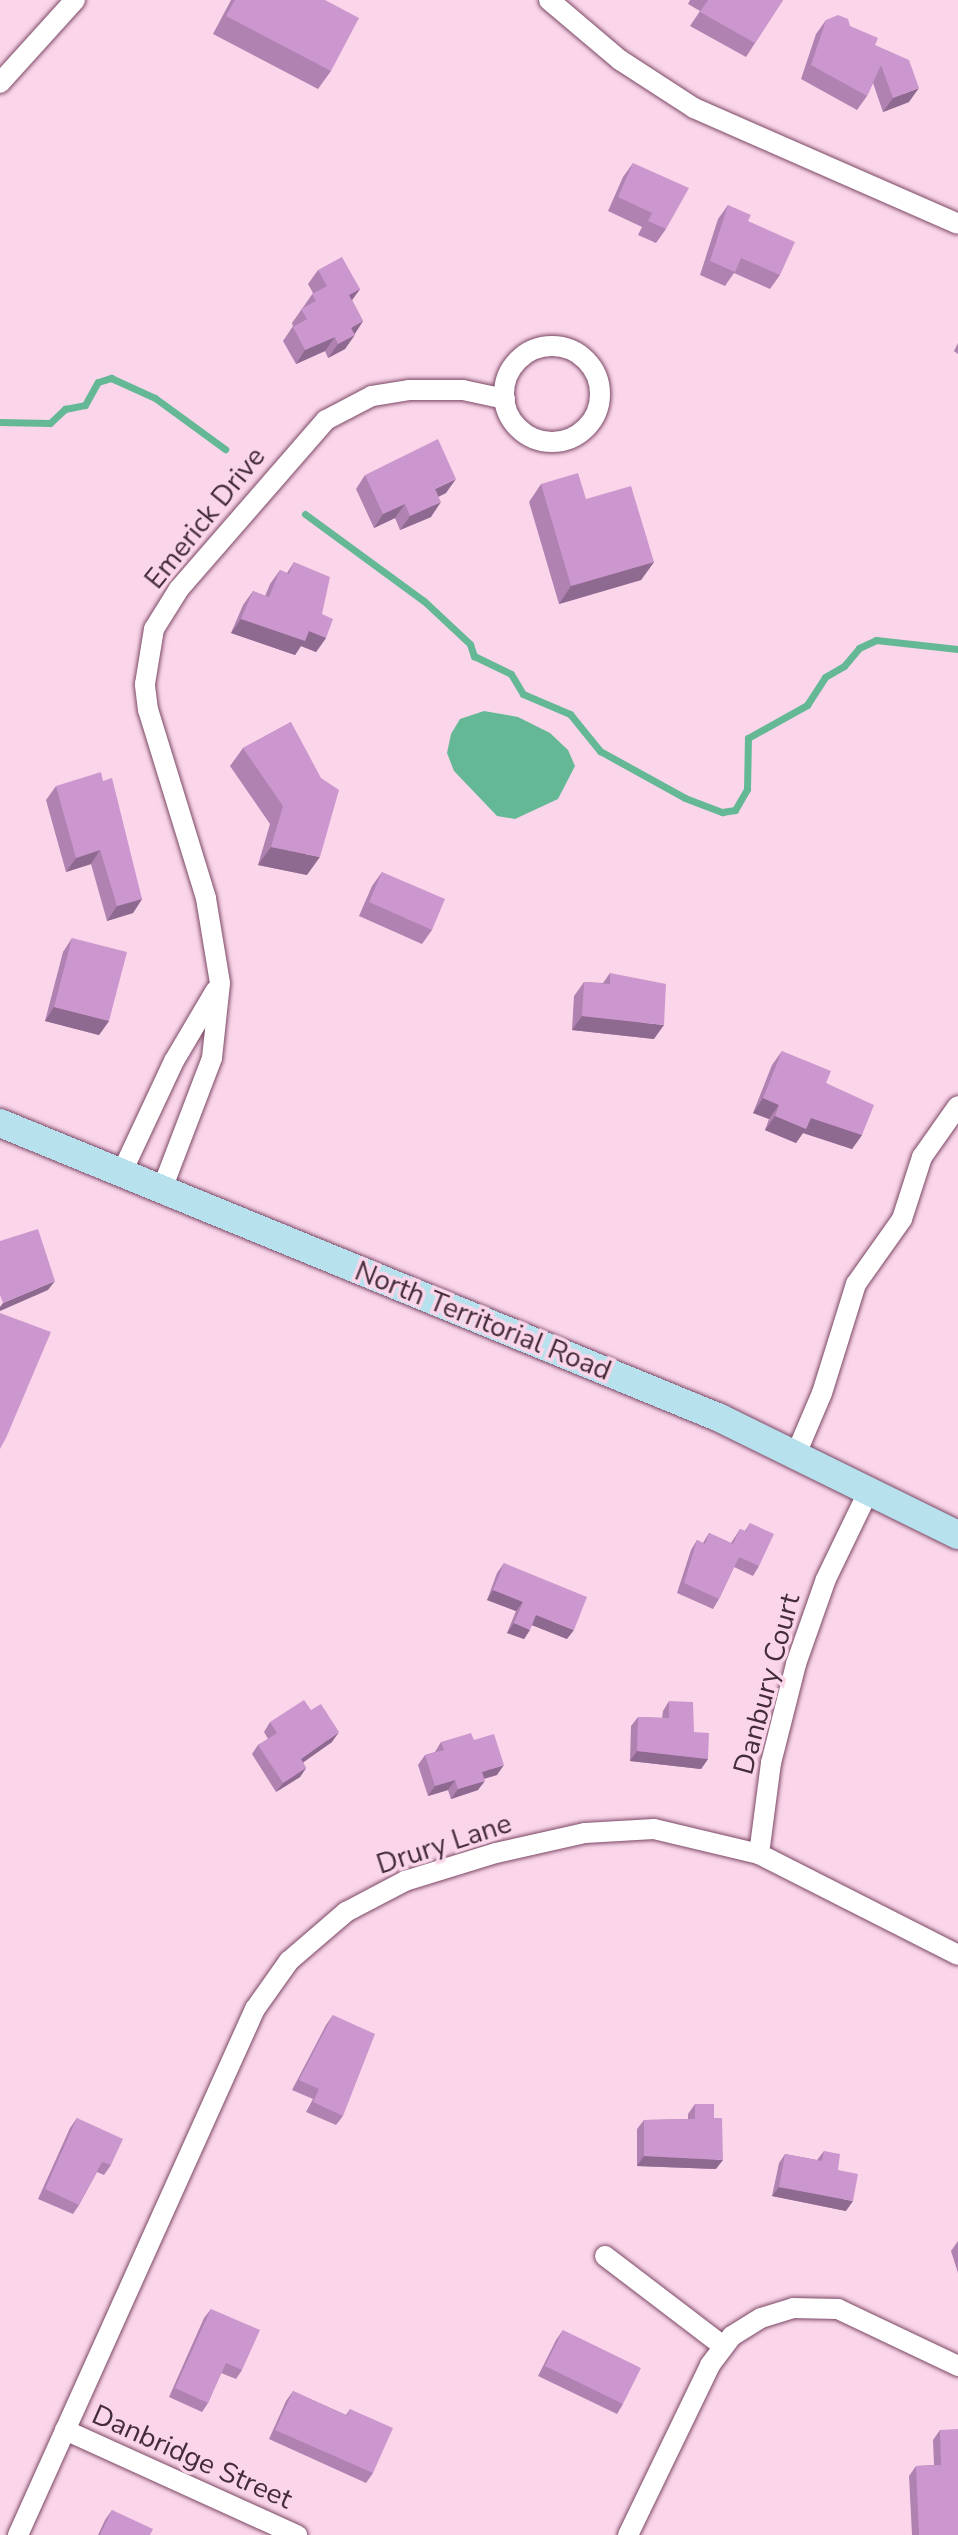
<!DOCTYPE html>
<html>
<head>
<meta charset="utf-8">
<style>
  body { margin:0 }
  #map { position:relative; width:958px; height:2535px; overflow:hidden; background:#fbd6ea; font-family:"Nunito Sans",sans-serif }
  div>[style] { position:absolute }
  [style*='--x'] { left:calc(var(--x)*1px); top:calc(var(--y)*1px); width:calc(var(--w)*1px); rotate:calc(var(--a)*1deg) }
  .water>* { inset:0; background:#65b896 }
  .stream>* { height:7px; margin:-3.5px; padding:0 3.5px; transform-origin:3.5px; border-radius:3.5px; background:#65b896 }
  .roads { filter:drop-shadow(0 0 2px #7b4865) drop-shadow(0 0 2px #7b4865) }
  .street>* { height:20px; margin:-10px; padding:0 10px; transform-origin:10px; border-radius:10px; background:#fff }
  .street>.ring { margin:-10px; padding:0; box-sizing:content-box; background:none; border:20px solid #fff; border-radius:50% }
  .secondary>* { height:28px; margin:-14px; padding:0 14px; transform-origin:14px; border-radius:14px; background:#b6e1ed }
  .wall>* { inset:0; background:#af82b1 }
  .shaded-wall>* { inset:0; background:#8f6a90 }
  .building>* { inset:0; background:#cc97ce }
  span { translate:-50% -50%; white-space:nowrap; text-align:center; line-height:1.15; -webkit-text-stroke:7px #fbd6ea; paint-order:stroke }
  .street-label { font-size:28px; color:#442c39 }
</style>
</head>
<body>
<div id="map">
  <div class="water">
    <div style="clip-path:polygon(484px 711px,518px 717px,550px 733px,568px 750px,575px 766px,558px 799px,515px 819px,497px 816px,454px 771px,447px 753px,451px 734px,460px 719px)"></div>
  </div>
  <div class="stream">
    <div style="--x:0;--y:422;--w:50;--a:1.1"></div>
    <div style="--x:50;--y:423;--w:21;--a:-43"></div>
    <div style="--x:65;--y:409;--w:20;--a:-11"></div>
    <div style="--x:85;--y:405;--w:26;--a:-61"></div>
    <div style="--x:98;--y:382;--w:14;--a:-17"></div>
    <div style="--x:111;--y:378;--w:48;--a:24.4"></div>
    <div style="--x:155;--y:398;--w:87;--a:36.1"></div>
    <div style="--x:305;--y:514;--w:147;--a:36.2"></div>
    <div style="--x:424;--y:601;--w:63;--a:43.1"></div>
    <div style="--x:470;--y:644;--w:13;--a:72"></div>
    <div style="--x:474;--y:656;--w:41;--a:25.9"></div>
    <div style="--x:511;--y:674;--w:23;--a:59"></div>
    <div style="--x:523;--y:694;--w:51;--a:23.1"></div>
    <div style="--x:570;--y:714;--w:48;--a:51"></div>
    <div style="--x:600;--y:751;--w:97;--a:28.9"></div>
    <div style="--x:685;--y:798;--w:40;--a:21"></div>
    <div style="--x:722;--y:812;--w:13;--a:-9"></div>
    <div style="--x:735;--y:810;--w:24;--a:-60"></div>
    <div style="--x:747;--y:789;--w:51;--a:-88.9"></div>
    <div style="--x:748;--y:738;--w:68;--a:-29.2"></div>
    <div style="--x:807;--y:705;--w:33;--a:-57"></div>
    <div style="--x:825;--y:677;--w:22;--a:-30"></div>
    <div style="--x:844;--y:666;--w:23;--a:-50"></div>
    <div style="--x:859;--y:648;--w:19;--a:-25"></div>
    <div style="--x:876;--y:640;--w:82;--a:6.3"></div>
  </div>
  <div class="roads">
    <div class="street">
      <div style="--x:549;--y:0;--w:93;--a:40.2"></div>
      <div style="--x:620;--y:60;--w:88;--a:33"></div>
      <div style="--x:694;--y:108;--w:288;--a:23.7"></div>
      <div style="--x:0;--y:83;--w:112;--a:-47.9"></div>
      <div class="ring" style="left:504px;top:346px;width:76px;height:76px"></div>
      <div style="--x:122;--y:1172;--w:123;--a:-64.9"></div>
      <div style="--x:174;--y:1061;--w:82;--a:-59.4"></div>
      <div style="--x:162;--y:1189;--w:140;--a:-69.1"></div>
      <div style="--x:212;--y:1058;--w:75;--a:-83.9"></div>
      <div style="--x:220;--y:983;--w:86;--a:-99.4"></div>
      <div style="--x:206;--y:898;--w:197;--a:-107.1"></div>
      <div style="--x:148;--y:710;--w:26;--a:-97"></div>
      <div style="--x:145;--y:684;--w:56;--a:-80.7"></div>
      <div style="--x:154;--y:629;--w:47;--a:-58"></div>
      <div style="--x:179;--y:589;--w:224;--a:-49"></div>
      <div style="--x:326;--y:420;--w:52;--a:-27.6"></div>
      <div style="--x:372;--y:396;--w:37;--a:-9"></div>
      <div style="--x:409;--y:390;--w:54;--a:0"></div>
      <div style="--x:463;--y:390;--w:43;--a:12.1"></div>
      <div style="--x:796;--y:1454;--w:66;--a:-66.9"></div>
      <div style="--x:822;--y:1393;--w:114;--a:-72.7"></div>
      <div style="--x:856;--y:1284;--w:80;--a:-54.7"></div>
      <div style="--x:902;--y:1219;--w:65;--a:-72.1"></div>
      <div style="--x:922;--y:1157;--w:62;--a:-54.8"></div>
      <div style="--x:759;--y:1854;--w:92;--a:-82.5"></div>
      <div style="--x:771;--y:1763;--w:102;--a:-75.8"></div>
      <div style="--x:796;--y:1664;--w:90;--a:-70.6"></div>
      <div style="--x:826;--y:1579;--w:99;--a:-64.2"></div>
      <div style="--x:605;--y:2256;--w:148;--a:37.3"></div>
      <div style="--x:65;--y:2430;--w:255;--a:24.4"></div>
      <div style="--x:18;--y:2535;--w:577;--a:-65.75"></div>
      <div style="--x:255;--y:2009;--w:59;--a:-54.7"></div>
      <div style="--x:289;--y:1961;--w:75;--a:-40.7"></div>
      <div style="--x:346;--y:1912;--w:67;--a:-27.7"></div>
      <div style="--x:405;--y:1881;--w:95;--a:-17.1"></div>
      <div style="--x:496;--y:1853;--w:91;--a:-12.7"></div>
      <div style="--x:585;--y:1833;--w:69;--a:-3.3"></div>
      <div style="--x:654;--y:1829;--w:108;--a:13.4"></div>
      <div style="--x:759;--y:1854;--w:223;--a:26.9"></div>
      <div style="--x:628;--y:2535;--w:189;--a:-64.2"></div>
      <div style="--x:710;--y:2365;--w:36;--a:-53"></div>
      <div style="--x:732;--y:2336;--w:34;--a:-32"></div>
      <div style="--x:761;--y:2318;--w:34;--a:-17"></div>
      <div style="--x:793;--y:2308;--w:45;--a:1.3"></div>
      <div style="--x:838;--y:2309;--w:133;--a:25.4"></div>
    </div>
    <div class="secondary">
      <div style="--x:0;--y:1123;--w:778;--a:22.28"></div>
      <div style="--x:720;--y:1418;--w:265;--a:26.2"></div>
    </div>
  </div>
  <div class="wall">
    <div style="clip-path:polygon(231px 0,325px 0,331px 71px,318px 89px,213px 34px)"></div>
    <div style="clip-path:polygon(690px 0,783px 0,746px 57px,690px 26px,700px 11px,688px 4px)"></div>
    <div style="clip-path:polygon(826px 20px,850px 26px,875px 45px,909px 102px,883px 112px,873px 83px,867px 96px,857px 110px,801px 79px,816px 34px)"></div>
    <div style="clip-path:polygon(633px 163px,666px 229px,656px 243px,638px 235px,642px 227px,608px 211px,623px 177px)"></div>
    <div style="clip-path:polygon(728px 205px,748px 221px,780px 275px,770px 289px,734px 273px,725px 286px,700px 275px,718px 219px)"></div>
    <div style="clip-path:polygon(318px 270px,360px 289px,352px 300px,363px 321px,345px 349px,328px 358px,325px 351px,296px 364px,283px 341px,293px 326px,292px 323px,313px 293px,308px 284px)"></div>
    <div style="clip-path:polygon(958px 343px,958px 354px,954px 351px)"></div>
    <div style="clip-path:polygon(365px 475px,446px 493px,438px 497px,431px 517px,400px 530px,395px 518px,374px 528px,356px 489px)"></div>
    <div style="clip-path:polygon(541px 484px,586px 499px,654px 562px,641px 580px,559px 604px,529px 502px)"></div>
    <div style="clip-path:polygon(294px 562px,322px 614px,326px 638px,316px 652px,301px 646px,295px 655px,231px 633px,243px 605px,253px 591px,265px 596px,270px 584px,280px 570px,287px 573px)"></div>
    <div style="clip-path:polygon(291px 722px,307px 875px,258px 865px,270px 824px,230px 766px,243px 748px)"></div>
    <div style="clip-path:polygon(56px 786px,142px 899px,133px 913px,107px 921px,91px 864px,66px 872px,46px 800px)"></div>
    <div style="clip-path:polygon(382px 872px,432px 930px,422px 944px,359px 916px,372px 886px)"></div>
    <div style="clip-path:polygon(72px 938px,109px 1021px,99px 1035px,45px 1021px,63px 952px)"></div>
    <div style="clip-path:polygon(610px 973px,654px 1039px,572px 1030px,574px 996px,584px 982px,603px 983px)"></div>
    <div style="clip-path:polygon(782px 1051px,826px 1083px,862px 1135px,852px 1149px,803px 1133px,796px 1143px,765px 1130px,769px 1119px,753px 1113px,772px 1065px)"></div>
    <div style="clip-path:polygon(750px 1523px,759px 1566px,753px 1576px,734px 1567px,719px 1599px,713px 1609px,677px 1593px,691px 1550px,697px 1540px,703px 1543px,709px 1533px,731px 1543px,740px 1529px,745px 1531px)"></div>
    <div style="clip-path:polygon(504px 1563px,567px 1639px,532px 1625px,524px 1639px,507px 1633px,516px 1611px,487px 1600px,497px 1573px)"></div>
    <div style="clip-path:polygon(669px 1701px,694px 1732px,708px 1759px,701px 1769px,630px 1761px,631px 1726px,638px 1717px,662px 1718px,663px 1711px)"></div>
    <div style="clip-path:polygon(270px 1722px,332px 1742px,303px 1762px,306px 1768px,300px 1777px,276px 1792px,252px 1754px,258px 1745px,268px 1739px,264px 1732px)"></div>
    <div style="clip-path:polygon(474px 1740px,497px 1775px,484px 1779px,478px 1790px,451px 1799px,448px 1790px,428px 1796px,418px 1765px,425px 1755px,435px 1752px,441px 1742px)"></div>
    <div style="clip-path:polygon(333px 2015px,343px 2116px,336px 2125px,306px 2112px,313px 2099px,292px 2090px,326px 2025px)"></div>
    <div style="clip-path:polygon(695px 2104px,714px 2118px,716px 2169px,637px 2166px,637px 2129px,644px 2120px,688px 2119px,688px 2114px)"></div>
    <div style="clip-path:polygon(77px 2118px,111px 2165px,104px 2175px,97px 2172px,79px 2205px,73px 2214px,38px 2199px,70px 2128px)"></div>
    <div style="clip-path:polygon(824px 2151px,838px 2170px,846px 2211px,772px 2196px,779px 2163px,785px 2154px,817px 2160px)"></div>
    <div style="clip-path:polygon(958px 2241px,958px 2273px,951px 2251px)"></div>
    <div style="clip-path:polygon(211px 2309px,242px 2370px,236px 2379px,221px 2373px,208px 2403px,202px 2412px,169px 2397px,204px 2318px)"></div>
    <div style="clip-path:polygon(563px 2330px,623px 2404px,617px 2414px,538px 2376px,556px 2340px)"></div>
    <div style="clip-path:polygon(293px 2391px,346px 2415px,350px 2409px,373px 2473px,366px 2483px,269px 2439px,286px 2401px)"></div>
    <div style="clip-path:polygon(940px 2430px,958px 2535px,912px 2535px,909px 2476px,916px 2466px,934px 2465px,933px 2440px)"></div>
    <div style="clip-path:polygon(112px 2510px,150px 2535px,98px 2535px,105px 2520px)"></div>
  </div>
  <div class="shaded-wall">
    <div style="clip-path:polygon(919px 88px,909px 102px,883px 112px,893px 98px)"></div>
    <div style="clip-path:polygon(360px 289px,350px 303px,349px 295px)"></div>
    <div style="clip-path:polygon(363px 321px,354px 335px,351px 328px)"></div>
    <div style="clip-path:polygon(355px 335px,345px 349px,328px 358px,338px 344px)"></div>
    <div style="clip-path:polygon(335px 337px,325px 351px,296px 364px,305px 350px)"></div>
    <div style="clip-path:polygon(456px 479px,446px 493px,425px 503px,435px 489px)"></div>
    <div style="clip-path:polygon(441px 502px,431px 517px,400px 530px,410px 516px)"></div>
    <div style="clip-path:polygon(405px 504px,395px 518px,374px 528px,383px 514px)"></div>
    <div style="clip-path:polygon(654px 562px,641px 580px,559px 604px,571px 586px)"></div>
    <div style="clip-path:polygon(241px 619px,309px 631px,326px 638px,316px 652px,301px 646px,295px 655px,231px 633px)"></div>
    <div style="clip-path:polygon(271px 847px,320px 857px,307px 875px,258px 865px)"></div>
    <div style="clip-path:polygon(100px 850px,91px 864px,66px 872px,76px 858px)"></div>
    <div style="clip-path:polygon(142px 899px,133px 913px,107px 921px,117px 906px)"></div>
    <div style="clip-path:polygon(54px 1007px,109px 1021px,99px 1035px,45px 1021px)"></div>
    <div style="clip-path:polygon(582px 1016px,664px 1025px,654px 1039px,572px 1030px)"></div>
    <div style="clip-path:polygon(763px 1098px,779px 1105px,769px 1119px,753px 1113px)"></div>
    <div style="clip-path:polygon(775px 1116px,811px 1118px,862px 1135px,852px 1149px,803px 1133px,796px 1143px,765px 1130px)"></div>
    <div style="clip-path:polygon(55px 1281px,48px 1290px,0 1311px,0 1307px,3px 1303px)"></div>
    <div style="clip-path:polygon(493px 1590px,523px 1602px,516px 1611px,487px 1600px)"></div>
    <div style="clip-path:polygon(536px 1615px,574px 1630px,567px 1639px,529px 1624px)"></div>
    <div style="clip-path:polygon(514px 1623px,530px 1630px,524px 1639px,507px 1633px)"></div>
    <div style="clip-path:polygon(339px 1732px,332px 1742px,294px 1769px,301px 1759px)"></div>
    <div style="clip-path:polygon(637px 1751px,708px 1759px,701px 1769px,630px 1761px)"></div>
    <div style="clip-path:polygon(504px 1765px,497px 1775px,475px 1781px,482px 1772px)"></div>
    <div style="clip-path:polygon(306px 1768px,300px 1777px,276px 1792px,283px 1783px)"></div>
    <div style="clip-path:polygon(455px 1780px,448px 1790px,428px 1796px,435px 1786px)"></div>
    <div style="clip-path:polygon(485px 1781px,478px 1790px,451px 1799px,458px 1789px)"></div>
    <div style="clip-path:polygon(644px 2156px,723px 2160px,716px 2169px,637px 2166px)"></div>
    <div style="clip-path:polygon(779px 2187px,853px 2201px,846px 2211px,772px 2196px)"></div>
  </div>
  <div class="building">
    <div style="clip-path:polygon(235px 0,325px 0,359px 18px,331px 71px,226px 16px)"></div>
    <div style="clip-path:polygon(708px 0,783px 0,755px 43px,700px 12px)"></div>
    <div style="clip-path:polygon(838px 15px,848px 19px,850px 26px,878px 38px,875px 45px,909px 60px,919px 88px,893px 98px,881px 65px,867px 96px,811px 65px,826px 20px)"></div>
    <div style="clip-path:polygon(633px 163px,689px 188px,666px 229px,648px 221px,652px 213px,618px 197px)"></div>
    <div style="clip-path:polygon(728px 205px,751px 215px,748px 221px,795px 242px,780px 275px,741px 258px,735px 272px,710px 261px)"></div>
    <div style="clip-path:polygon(342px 257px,360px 289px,349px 295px,363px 321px,351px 328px,355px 335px,338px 344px,335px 337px,305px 350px,293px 327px,307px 319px,301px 309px,316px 301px,312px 294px,327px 286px,318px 270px)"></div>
    <div style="clip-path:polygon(438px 439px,456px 479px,435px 489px,441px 502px,410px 516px,405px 504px,383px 514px,365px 475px)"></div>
    <div style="clip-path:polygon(578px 473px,586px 499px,631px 486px,654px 562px,571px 586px,541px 484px)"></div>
    <div style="clip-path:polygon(294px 562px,330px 577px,322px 614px,333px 619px,326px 638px,309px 631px,305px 641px,241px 619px,253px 591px,269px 597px,280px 570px,289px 574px)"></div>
    <div style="clip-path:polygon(291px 722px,321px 778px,339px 790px,320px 857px,271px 847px,283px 806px,243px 748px)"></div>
    <div style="clip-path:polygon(101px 772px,103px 781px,112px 778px,142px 899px,117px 906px,100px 850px,76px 858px,56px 786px)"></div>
    <div style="clip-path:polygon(382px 872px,445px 899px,432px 930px,369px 902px)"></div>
    <div style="clip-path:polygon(72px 938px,127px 952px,109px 1021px,54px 1007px)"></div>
    <div style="clip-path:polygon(610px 973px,666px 984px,664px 1025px,582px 1016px,584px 982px,610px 984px)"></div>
    <div style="clip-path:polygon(782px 1051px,831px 1071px,826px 1083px,874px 1105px,862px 1135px,811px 1118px,806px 1129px,775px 1116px,779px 1105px,763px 1098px)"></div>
    <div style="clip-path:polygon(38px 1229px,55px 1281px,3px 1303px,0 1295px,0 1241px)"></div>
    <div style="clip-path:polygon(0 1313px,51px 1332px,6px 1438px,0 1449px)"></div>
    <div style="clip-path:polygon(750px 1523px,774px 1534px,759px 1566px,739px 1557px,719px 1599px,684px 1583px,697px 1540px,705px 1544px,709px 1533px,733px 1544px,740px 1529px,746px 1532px)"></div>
    <div style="clip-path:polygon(504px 1563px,587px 1597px,574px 1630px,536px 1615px,530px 1630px,514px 1623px,523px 1602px,493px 1590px)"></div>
    <div style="clip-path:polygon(304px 1700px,311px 1710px,321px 1704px,339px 1732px,301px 1759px,306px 1768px,283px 1783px,258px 1745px,277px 1733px,270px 1722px)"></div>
    <div style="clip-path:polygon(669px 1701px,693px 1702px,694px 1732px,709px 1733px,708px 1759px,637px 1751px,638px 1717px,669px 1718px)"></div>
    <div style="clip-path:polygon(471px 1733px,474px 1740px,494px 1734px,504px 1765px,482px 1772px,485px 1781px,458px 1789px,455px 1780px,435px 1786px,425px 1755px,444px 1750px,441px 1742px)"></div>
    <div style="clip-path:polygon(333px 2015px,375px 2034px,343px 2116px,313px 2102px,319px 2089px,299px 2080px)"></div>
    <div style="clip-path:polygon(695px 2104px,714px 2104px,714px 2118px,722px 2118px,723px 2160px,644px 2156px,644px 2120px,695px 2119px)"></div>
    <div style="clip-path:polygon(77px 2118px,123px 2139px,111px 2165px,102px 2162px,79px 2205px,45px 2189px)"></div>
    <div style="clip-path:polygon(824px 2151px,840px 2154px,838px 2170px,858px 2174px,853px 2201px,779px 2187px,785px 2154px,822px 2161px)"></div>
    <div style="clip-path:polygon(211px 2309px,260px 2330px,242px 2370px,226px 2363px,208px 2403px,175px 2388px)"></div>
    <div style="clip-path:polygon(563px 2330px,641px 2368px,623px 2404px,545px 2366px)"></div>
    <div style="clip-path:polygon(293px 2391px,347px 2416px,350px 2409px,393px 2428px,373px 2473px,275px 2430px)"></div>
    <div style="clip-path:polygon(958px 2429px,958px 2535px,919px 2535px,916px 2466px,941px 2465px,940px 2430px)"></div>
    <div style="clip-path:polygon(112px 2510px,153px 2529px,150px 2535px,100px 2535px)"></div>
  </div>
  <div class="street-label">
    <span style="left:205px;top:518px;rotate:-51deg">Emerick Drive</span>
    <span style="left:483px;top:1321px;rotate:22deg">North Territorial Road</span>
    <span style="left:767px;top:1684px;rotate:-75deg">Danbury Court</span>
    <span style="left:444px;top:1844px;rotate:-18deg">Drury Lane</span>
    <span style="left:192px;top:2457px;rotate:24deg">Danbridge Street</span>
  </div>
</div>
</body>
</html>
